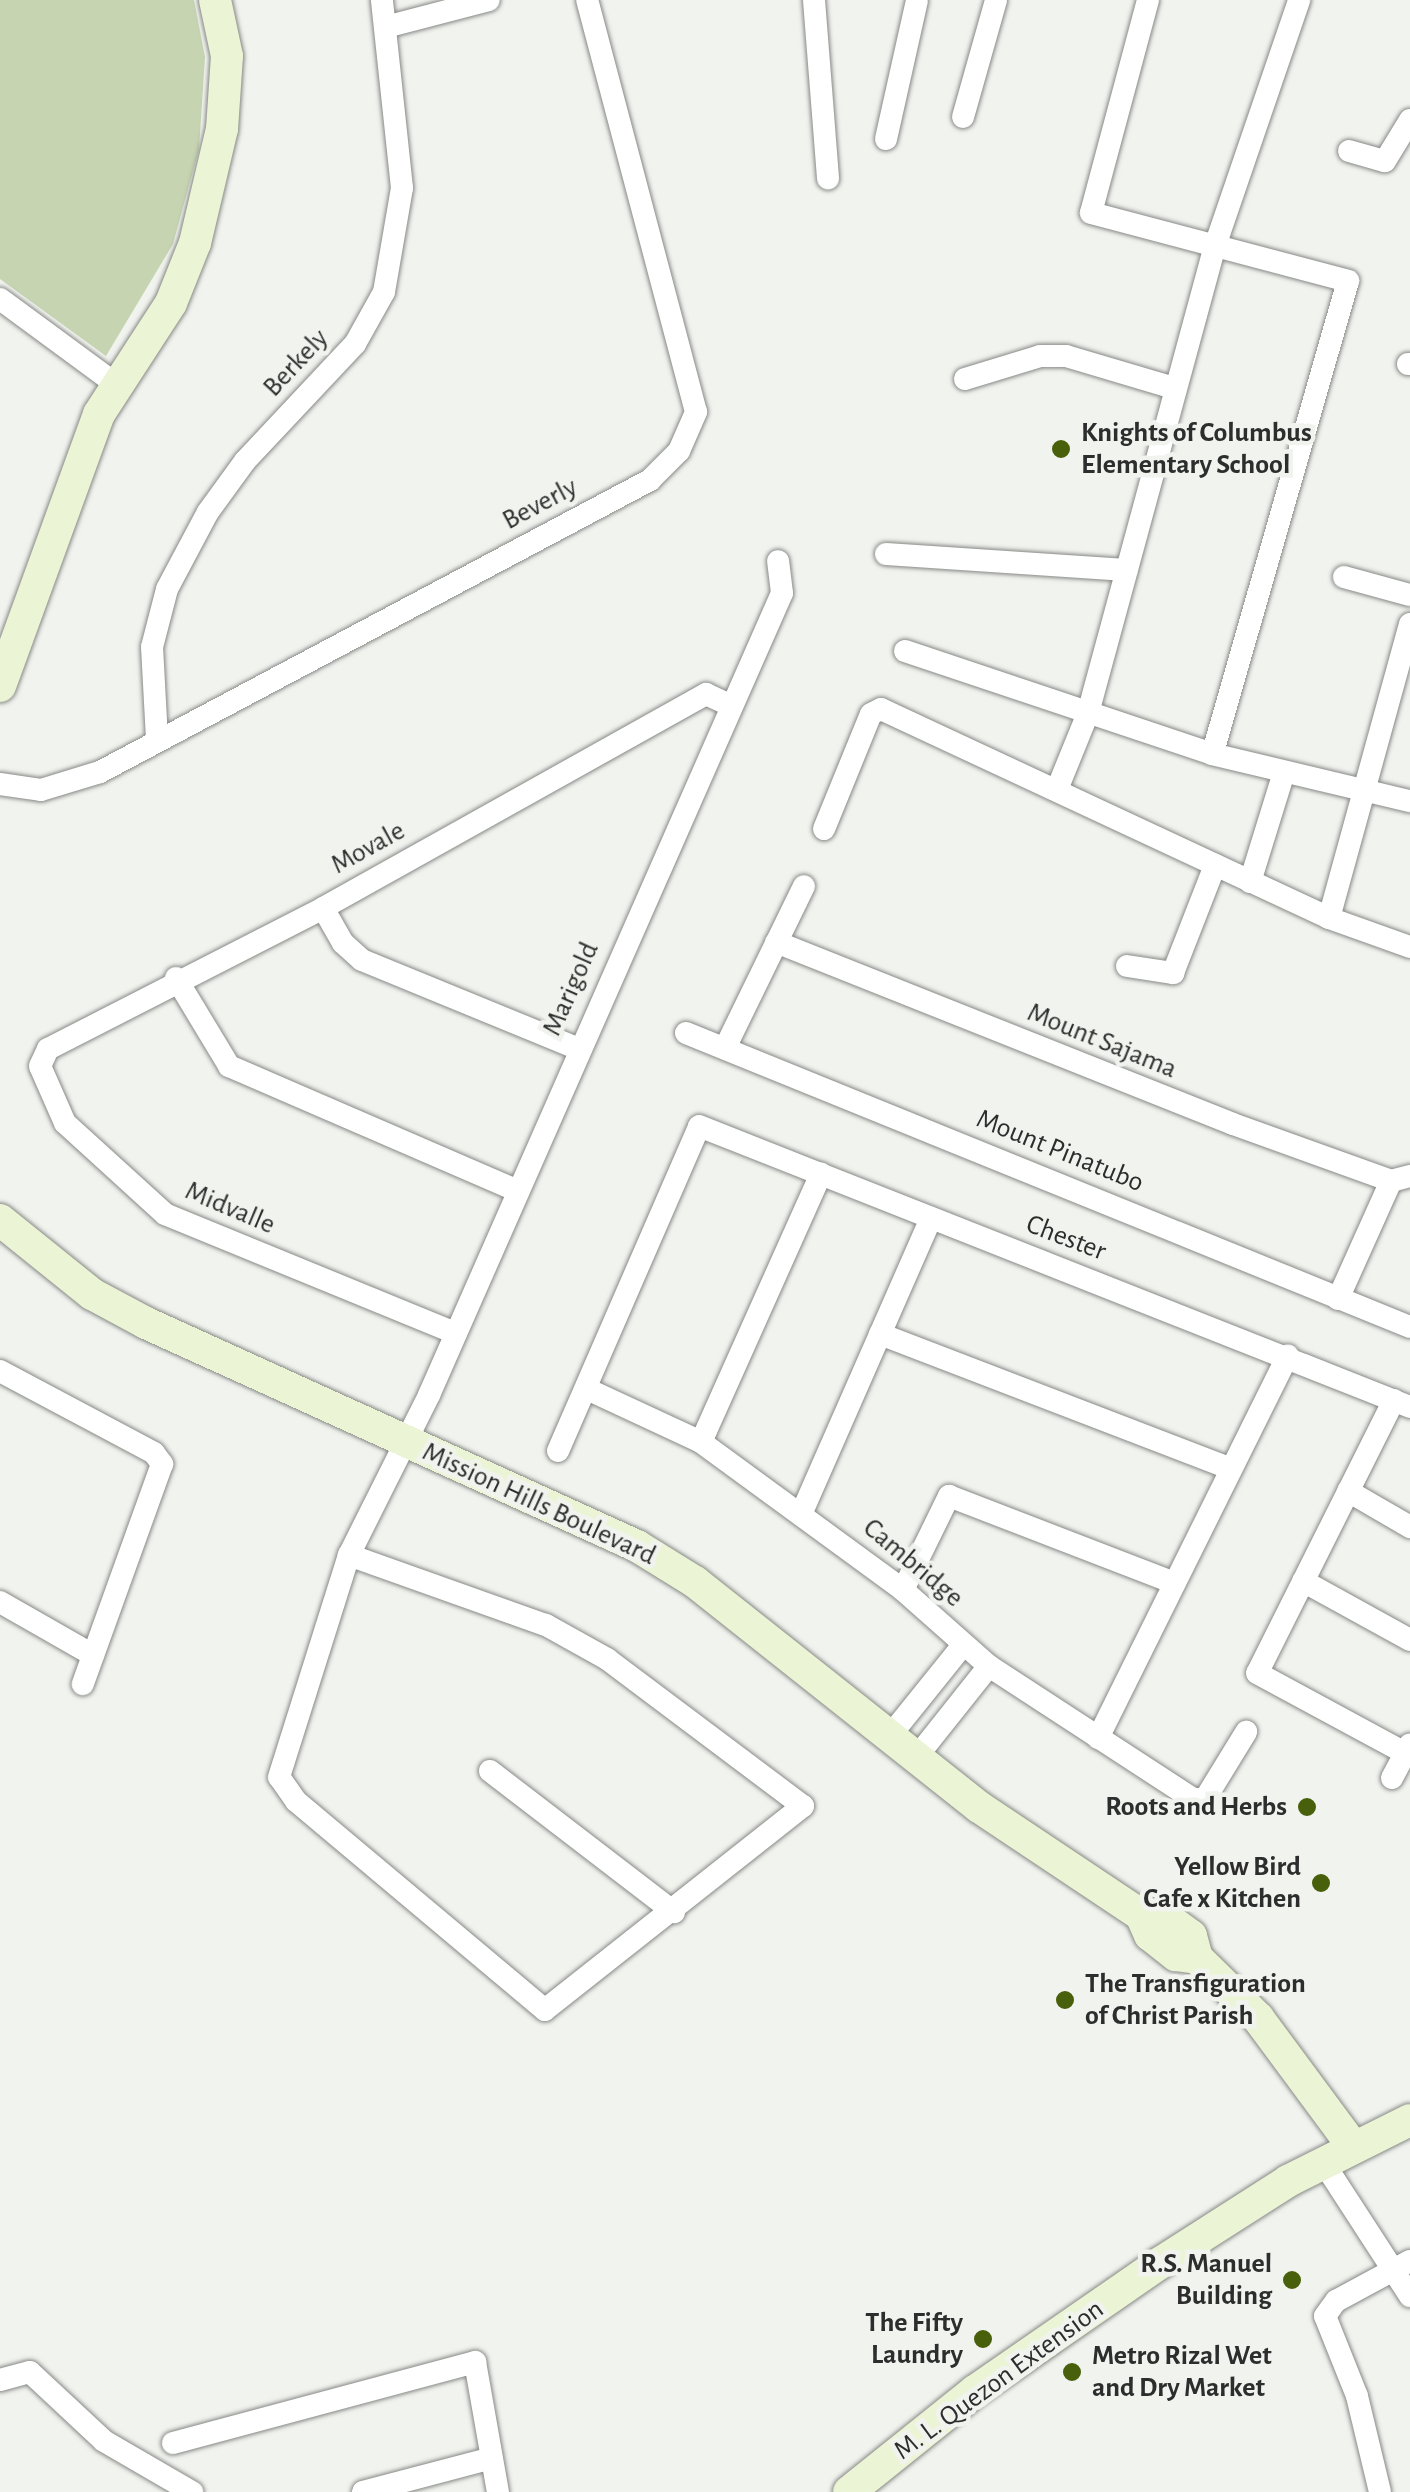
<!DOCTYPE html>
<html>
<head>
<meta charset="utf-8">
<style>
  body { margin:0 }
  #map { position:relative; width:1410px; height:2492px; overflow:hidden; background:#f1f3ef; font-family:"Alegreya Sans",sans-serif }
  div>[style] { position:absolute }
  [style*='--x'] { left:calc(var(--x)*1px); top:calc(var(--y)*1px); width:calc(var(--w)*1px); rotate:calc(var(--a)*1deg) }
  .green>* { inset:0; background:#c6d4b2 }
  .roads { filter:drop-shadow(0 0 2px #878985) drop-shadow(0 0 2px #878985) }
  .street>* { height:22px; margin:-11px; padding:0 11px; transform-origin:11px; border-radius:11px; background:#fff }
  .secondary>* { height:32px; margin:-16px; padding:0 16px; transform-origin:16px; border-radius:16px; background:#ebf5d6 }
  .dots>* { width:28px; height:28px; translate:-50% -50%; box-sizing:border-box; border:5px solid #f1f3ef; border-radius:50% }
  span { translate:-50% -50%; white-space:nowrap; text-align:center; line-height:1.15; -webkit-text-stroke:9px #f1f3ef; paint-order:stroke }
  .street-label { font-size:28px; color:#2c2d2c }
  .poi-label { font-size:28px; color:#2c2d2c; font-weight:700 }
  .left { translate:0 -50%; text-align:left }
  .right { translate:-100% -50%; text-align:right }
</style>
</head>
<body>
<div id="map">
  <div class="green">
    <div style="clip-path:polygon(0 0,194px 0,205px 57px,199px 149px,173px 244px,106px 356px,0 279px)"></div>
  </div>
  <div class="roads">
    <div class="street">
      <div style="--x:814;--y:0;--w:179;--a:85.5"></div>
      <div style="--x:1148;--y:0;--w:220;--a:105"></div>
      <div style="--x:1091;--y:213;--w:266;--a:14.8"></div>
      <div style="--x:1348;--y:281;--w:492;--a:106"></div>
      <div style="--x:389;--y:26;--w:103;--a:-14.6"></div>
      <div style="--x:963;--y:117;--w:122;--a:-74.2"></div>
      <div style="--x:886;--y:139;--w:142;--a:-77.4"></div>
      <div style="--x:1349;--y:151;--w:37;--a:16"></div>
      <div style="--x:1385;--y:161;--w:48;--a:-58.6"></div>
      <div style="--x:0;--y:299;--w:145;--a:36.3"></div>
      <div style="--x:1408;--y:364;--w:2;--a:0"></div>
      <div style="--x:965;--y:379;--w:78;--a:-17"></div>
      <div style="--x:1040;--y:356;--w:26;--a:0"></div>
      <div style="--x:1066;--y:356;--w:113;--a:16.5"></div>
      <div style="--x:886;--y:554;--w:241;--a:3.8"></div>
      <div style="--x:1344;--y:577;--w:68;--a:15.3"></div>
      <div style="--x:905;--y:651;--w:324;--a:18.5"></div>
      <div style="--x:1212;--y:754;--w:204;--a:13.4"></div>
      <div style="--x:157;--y:739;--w:92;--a:-93.1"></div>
      <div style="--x:152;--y:647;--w:60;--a:-75.5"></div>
      <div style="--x:167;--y:589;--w:87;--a:-62"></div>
      <div style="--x:208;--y:512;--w:63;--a:-54"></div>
      <div style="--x:245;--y:461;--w:161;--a:-46.8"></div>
      <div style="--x:355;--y:344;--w:60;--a:-60.9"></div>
      <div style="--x:384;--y:292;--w:106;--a:-80.2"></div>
      <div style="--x:402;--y:188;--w:189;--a:-96.1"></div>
      <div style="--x:0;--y:784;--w:41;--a:8.3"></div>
      <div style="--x:41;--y:790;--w:62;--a:-17"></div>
      <div style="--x:100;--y:772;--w:623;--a:-27.96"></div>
      <div style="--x:650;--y:480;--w:41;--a:-45"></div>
      <div style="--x:679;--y:451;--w:43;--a:-66.4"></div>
      <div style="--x:696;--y:412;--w:426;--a:-104.8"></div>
      <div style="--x:1058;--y:787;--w:80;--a:-67.9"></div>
      <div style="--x:1088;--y:713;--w:484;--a:-74.8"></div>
      <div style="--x:1215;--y:246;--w:260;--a:-71.1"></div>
      <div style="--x:824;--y:829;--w:124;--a:-67.8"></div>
      <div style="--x:871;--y:714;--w:11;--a:-27"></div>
      <div style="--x:881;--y:709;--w:494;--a:25"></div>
      <div style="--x:1329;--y:918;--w:86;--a:19.7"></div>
      <div style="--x:1250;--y:882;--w:115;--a:-72.8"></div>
      <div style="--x:323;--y:908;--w:40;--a:60.3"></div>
      <div style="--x:343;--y:943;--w:25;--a:42"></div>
      <div style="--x:362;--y:960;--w:232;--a:22.3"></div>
      <div style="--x:1329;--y:918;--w:305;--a:-74.6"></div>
      <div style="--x:776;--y:942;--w:492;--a:21.7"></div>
      <div style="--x:1233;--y:1124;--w:168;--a:19.8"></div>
      <div style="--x:1391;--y:1181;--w:20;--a:-15"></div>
      <div style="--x:1127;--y:966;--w:47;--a:8.7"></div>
      <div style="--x:1173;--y:973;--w:116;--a:-68.7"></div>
      <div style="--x:176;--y:978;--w:103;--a:58.9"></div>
      <div style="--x:229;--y:1066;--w:313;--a:23.4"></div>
      <div style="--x:686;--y:1033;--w:781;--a:22.1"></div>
      <div style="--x:725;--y:1048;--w:180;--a:-64"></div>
      <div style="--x:1338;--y:1299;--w:129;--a:-65.8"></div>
      <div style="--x:455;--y:1333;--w:313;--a:-157.7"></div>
      <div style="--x:165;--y:1214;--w:135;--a:-137.7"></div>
      <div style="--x:65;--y:1123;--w:62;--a:-113.7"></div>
      <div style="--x:40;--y:1066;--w:19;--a:-65"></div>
      <div style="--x:48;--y:1049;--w:309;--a:-27.1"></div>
      <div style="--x:323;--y:908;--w:439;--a:-29.2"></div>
      <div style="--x:706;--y:694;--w:26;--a:25"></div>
      <div style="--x:880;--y:1334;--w:376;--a:21"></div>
      <div style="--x:0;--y:1371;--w:174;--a:28"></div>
      <div style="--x:154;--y:1453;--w:14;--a:54"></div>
      <div style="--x:162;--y:1464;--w:234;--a:109.8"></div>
      <div style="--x:587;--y:1389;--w:126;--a:24.9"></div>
      <div style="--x:701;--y:1442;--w:250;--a:36.2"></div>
      <div style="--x:903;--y:1590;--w:115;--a:41.5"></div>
      <div style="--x:989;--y:1666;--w:244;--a:33.1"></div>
      <div style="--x:1193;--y:1799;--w:12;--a:0"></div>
      <div style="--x:1205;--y:1799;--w:79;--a:-58.5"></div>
      <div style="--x:1394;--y:1400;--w:305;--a:116.6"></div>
      <div style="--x:1257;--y:1673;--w:168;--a:28.4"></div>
      <div style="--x:701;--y:1442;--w:294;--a:-65.9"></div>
      <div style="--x:558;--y:1451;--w:354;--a:-66.5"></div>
      <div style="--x:699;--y:1126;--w:765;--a:21.56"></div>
      <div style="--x:1348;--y:1491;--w:72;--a:30.1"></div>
      <div style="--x:802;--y:1512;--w:321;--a:-66.3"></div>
      <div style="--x:349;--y:1555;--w:209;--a:19.6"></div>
      <div style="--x:546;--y:1625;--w:70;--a:29.1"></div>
      <div style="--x:607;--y:1659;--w:245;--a:36.9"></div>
      <div style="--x:803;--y:1806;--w:329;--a:141.7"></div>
      <div style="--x:545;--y:2010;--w:325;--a:-140"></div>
      <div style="--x:296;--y:1801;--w:29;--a:-125"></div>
      <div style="--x:279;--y:1777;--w:233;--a:-72.5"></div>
      <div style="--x:349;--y:1555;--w:179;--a:-63.4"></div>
      <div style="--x:429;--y:1395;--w:876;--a:-66.24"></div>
      <div style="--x:782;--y:593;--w:32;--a:-97"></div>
      <div style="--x:1303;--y:1581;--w:122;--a:28.9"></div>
      <div style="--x:903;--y:1590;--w:105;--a:-63.9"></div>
      <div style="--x:949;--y:1496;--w:241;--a:21.1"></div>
      <div style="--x:0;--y:1602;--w:107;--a:29.7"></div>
      <div style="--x:889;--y:1737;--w:118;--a:-51.2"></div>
      <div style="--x:1098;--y:1738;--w:427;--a:-63.6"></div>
      <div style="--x:915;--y:1759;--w:119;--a:-51.5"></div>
      <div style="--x:490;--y:1771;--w:232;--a:37.5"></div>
      <div style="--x:1392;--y:1778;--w:38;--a:-62"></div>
      <div style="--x:1323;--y:2162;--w:160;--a:57"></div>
      <div style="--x:0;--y:2380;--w:31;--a:-15"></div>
      <div style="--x:30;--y:2372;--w:101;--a:43"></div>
      <div style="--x:104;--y:2441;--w:102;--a:30.1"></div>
      <div style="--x:173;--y:2443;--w:313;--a:-15"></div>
      <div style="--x:475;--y:2362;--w:132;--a:80"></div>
      <div style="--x:363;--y:2492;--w:133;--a:-14.8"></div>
      <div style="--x:1380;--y:2492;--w:99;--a:-103.5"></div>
      <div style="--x:1357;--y:2396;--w:86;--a:-111.8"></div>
      <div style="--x:1325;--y:2316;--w:19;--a:-54"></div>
      <div style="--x:1336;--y:2301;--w:84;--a:-28.4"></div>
    </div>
    <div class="secondary">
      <div style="--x:0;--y:686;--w:289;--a:-70"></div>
      <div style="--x:99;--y:414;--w:132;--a:-57"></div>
      <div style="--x:171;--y:303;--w:65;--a:-68.2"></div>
      <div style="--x:195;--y:243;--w:117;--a:-76.7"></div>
      <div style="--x:222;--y:129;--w:73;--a:-86.1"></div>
      <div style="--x:227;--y:56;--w:57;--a:-102.1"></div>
      <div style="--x:0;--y:1220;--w:118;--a:38.8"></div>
      <div style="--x:92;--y:1294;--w:61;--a:28.2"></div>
      <div style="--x:146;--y:1323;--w:539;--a:24.43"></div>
      <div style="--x:637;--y:1546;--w:68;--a:31.8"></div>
      <div style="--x:695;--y:1582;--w:362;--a:38.4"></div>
      <div style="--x:979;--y:1807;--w:195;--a:33.7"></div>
      <div style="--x:1141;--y:1915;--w:22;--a:66"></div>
      <div style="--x:1150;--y:1935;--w:33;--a:38"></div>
      <div style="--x:1176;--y:1955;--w:21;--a:8"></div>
      <div style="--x:1141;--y:1915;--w:20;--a:-3"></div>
      <div style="--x:1161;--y:1914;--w:37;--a:36"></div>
      <div style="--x:1191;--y:1936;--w:23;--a:75"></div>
      <div style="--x:1197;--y:1958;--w:86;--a:44.5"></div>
      <div style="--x:1258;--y:2018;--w:158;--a:53.5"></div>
      <div style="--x:849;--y:2492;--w:161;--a:-38.7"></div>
      <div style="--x:975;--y:2391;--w:225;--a:-34.7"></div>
      <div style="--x:1160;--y:2263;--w:152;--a:-32.6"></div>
      <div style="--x:1288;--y:2181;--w:136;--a:-26.6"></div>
    </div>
  </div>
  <div class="dots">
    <div style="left:1061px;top:449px;background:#485f0b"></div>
    <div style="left:1307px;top:1807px;background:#485f0b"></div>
    <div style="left:1321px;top:1883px;background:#485f0b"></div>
    <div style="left:1065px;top:2000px;background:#485f0b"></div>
    <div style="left:1292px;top:2280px;background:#485f0b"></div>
    <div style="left:983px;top:2339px;background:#485f0b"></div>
    <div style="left:1072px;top:2372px;background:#485f0b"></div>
  </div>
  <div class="street-label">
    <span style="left:296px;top:363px;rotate:-47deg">Berkely</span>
    <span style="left:540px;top:504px;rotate:-28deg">Beverly</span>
    <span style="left:368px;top:848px;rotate:-29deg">Movale</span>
    <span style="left:571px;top:989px;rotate:-66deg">Marigold</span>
    <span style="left:1102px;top:1041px;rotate:22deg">Mount Sajama</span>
    <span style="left:1060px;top:1151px;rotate:22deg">Mount Pinatubo</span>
    <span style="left:230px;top:1208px;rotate:23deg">Midvalle</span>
    <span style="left:1066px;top:1238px;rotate:21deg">Chester</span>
    <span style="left:539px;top:1504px;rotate:25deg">Mission Hills Boulevard</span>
    <span style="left:913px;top:1563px;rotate:40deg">Cambridge</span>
    <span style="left:999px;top:2380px;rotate:-36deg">M. L. Quezon Extension</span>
  </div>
  <div class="poi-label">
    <span class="left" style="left:1081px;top:449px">Knights of Columbus<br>Elementary School</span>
    <span class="right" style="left:1287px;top:1807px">Roots and Herbs</span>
    <span class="right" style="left:1301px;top:1883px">Yellow Bird<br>Cafe x Kitchen</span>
    <span class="left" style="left:1085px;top:2000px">The Transfiguration<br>of Christ Parish</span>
    <span class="right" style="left:1272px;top:2280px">R.S. Manuel<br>Building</span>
    <span class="right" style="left:963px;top:2339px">The Fifty<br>Laundry</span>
    <span class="left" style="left:1092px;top:2372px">Metro Rizal Wet<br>and Dry Market</span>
  </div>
</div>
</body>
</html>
